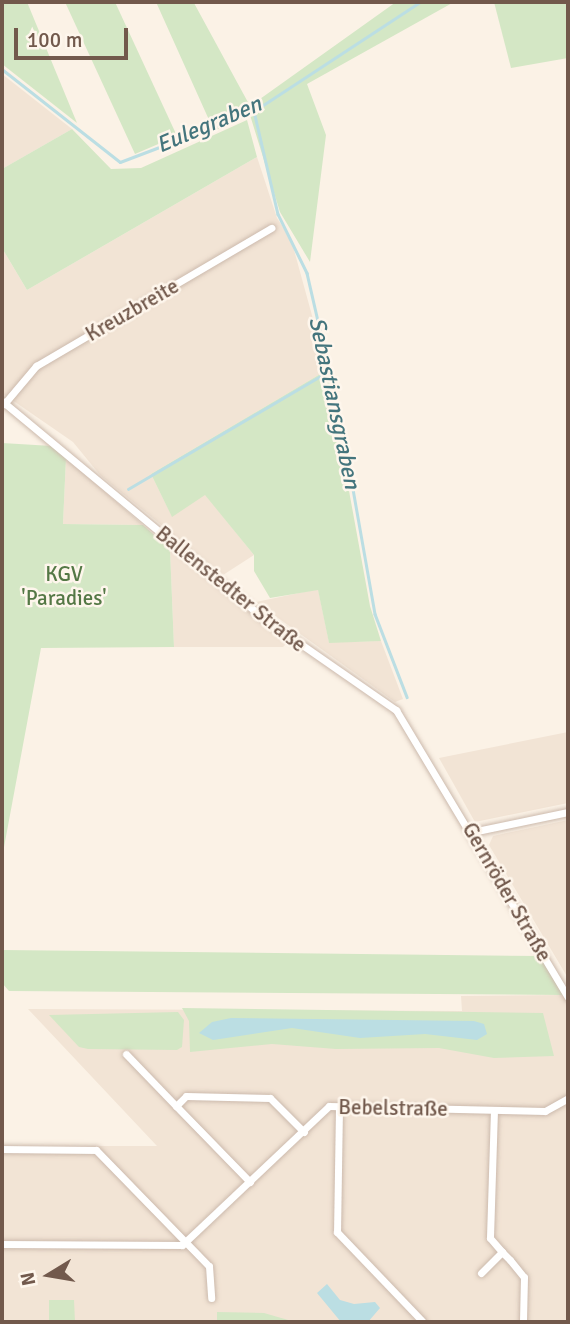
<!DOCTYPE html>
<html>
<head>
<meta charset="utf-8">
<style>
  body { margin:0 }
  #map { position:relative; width:570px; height:1324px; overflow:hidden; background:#fbf2e6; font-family:Signika,sans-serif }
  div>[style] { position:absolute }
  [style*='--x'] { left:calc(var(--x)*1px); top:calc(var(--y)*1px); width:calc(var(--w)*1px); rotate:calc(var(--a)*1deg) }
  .residential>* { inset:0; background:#f2e4d5 }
  .green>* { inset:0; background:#d4e7c5 }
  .water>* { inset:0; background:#bbdee3 }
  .stream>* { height:2.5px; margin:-1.25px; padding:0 1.25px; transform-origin:1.25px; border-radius:1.25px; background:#bbdee3 }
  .roads { filter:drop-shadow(0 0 2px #ccbaad) drop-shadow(0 0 2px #ccbaad) }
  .minor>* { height:7px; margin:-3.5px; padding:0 3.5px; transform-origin:3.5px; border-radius:3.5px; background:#fff }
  span { translate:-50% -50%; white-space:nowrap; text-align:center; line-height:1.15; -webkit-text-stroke:5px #fef6ec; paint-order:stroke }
  .street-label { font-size:21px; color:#72594c }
  .park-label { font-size:21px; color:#547845 }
  .water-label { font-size:23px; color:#44757d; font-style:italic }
  .frame { position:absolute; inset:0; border:4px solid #72594c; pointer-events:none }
  .north { position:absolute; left:14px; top:1240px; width:70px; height:70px; -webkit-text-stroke:5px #fef6ec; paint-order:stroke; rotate:259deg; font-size:19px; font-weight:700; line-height:28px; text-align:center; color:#72594c }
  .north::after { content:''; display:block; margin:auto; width:24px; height:32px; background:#72594c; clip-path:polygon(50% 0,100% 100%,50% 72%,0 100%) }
  .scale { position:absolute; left:14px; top:28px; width:114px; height:32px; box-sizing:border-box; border:4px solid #72594c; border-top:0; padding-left:9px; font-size:21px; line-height:24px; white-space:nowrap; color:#72594c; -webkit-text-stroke:5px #fef6ec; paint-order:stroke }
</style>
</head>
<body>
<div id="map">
  <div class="residential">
    <div style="clip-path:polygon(2px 74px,72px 129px,2px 169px)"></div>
    <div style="clip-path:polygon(257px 157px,277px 218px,291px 239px,327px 370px,151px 474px,172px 516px,205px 494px,254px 555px,223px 575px,100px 475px,73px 442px,2px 393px,2px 248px,27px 290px)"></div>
    <div style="clip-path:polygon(66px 458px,143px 525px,63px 524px)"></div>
    <div style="clip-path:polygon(170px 549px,287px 643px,283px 647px,174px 647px)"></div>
    <div style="clip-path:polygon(318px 589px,329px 642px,381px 641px,403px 699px,395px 702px,256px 602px)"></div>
    <div style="clip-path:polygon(568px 732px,568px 803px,475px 822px,439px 758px)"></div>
    <div style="clip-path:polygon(568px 820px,568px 978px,489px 845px,493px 836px)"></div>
    <div style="clip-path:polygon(563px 995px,568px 1004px,568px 1322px,2px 1322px,2px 1146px,157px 1146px,28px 1009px,462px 1011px,461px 996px)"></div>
  </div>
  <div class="green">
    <div style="clip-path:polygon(2px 2px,27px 2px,77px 123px,2px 64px)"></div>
    <div style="clip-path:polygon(65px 2px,115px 2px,177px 136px,135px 154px)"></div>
    <div style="clip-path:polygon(156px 2px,194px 3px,250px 106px,396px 2px,454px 2px,307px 84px,326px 135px,310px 262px,280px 212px,250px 115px,214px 131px)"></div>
    <div style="clip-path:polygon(494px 2px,568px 2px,568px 58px,511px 68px)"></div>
    <div style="clip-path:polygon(247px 120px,257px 157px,27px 290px,2px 248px,2px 169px,72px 129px,111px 169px,141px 168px)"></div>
    <div style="clip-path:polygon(327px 370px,370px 606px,381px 641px,329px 643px,318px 590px,270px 598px,254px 571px,254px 555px,205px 495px,172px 517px,151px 474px)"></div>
    <div style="clip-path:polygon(2px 443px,52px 446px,66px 458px,63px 524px,143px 525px,170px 549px,174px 647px,41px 648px,2px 858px)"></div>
    <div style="clip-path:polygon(2px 950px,540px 956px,563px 995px,9px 991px,2px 983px)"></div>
    <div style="clip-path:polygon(182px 1008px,543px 1013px,554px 1056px,494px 1058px,439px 1048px,336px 1049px,272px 1044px,190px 1052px,189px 1021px)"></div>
    <div style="clip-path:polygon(178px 1012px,184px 1020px,182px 1047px,177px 1050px,88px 1049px,79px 1047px,49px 1015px)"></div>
    <div style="clip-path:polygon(49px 1300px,74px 1300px,75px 1322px,49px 1322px)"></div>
    <div style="clip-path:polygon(217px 1312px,264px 1313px,295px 1322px,217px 1322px)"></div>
  </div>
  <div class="water">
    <div style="clip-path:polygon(231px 1018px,474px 1021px,484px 1024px,487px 1034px,477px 1040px,425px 1034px,360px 1038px,292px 1028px,213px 1040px,199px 1033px,212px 1022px)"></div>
    <div style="clip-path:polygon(327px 1284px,340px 1300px,354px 1304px,375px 1302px,380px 1308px,368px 1322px,341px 1322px,317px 1293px)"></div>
  </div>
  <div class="stream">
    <div style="--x:2;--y:69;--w:150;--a:38.2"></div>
    <div style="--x:120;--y:162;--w:143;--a:-20.8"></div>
    <div style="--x:254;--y:111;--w:199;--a:-33.3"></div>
    <div style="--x:254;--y:111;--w:106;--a:76.9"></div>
    <div style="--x:278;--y:214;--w:66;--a:63.8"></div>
    <div style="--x:307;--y:273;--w:152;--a:77.1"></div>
    <div style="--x:341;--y:421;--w:196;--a:80"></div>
    <div style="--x:375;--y:614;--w:89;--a:68.9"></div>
    <div style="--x:128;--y:489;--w:233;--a:-30.4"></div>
  </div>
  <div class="roads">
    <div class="minor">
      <div style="--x:2;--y:401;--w:342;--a:39.7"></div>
      <div style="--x:265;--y:619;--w:160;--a:34.8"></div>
      <div style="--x:396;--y:710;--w:335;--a:59.1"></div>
      <div style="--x:4;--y:404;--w:50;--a:-49.9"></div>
      <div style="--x:36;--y:366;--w:273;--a:-30.4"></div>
      <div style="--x:472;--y:832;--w:98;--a:-11.8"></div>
      <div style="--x:126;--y:1054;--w:72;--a:46.1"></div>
      <div style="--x:339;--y:1107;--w:125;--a:90.9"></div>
      <div style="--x:337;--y:1232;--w:124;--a:46.3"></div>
      <div style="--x:494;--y:1110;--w:128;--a:91.8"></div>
      <div style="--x:490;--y:1238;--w:18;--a:49"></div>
      <div style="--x:2;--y:1149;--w:94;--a:0.6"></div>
      <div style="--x:96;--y:1150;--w:162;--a:45.8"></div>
      <div style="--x:209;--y:1266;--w:32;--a:86"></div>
      <div style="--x:250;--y:1182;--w:106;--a:-134.2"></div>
      <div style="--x:176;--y:1106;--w:14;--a:-45"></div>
      <div style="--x:186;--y:1096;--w:84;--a:1.4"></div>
      <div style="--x:270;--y:1098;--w:48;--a:45"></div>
      <div style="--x:2;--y:1244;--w:180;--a:0.3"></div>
      <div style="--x:182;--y:1245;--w:202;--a:-43.4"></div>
      <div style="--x:329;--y:1106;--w:216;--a:1.3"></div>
      <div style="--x:545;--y:1111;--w:26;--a:-29"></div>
      <div style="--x:481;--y:1273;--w:30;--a:-45"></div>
      <div style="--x:502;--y:1252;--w:11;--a:45"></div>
      <div style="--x:510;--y:1260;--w:22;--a:51"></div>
      <div style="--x:524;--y:1277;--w:45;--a:91.3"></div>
    </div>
  </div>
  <div class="street-label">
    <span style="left:132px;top:310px;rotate:-30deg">Kreuzbreite</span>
    <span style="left:231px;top:589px;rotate:39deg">Ballenstedter Straße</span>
    <span style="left:507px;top:892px;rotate:60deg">Gernröder Straße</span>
    <span style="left:393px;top:1108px;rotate:1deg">Bebelstraße</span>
  </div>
  <div class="park-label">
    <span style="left:64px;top:586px">KGV<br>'Paradies'</span>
  </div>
  <div class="water-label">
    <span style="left:209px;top:125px;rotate:-23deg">Eulegraben</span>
    <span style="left:334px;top:403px;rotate:78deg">Sebastiansgraben</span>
  </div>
  <div class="frame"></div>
  <div class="north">N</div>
  <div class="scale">100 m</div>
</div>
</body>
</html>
